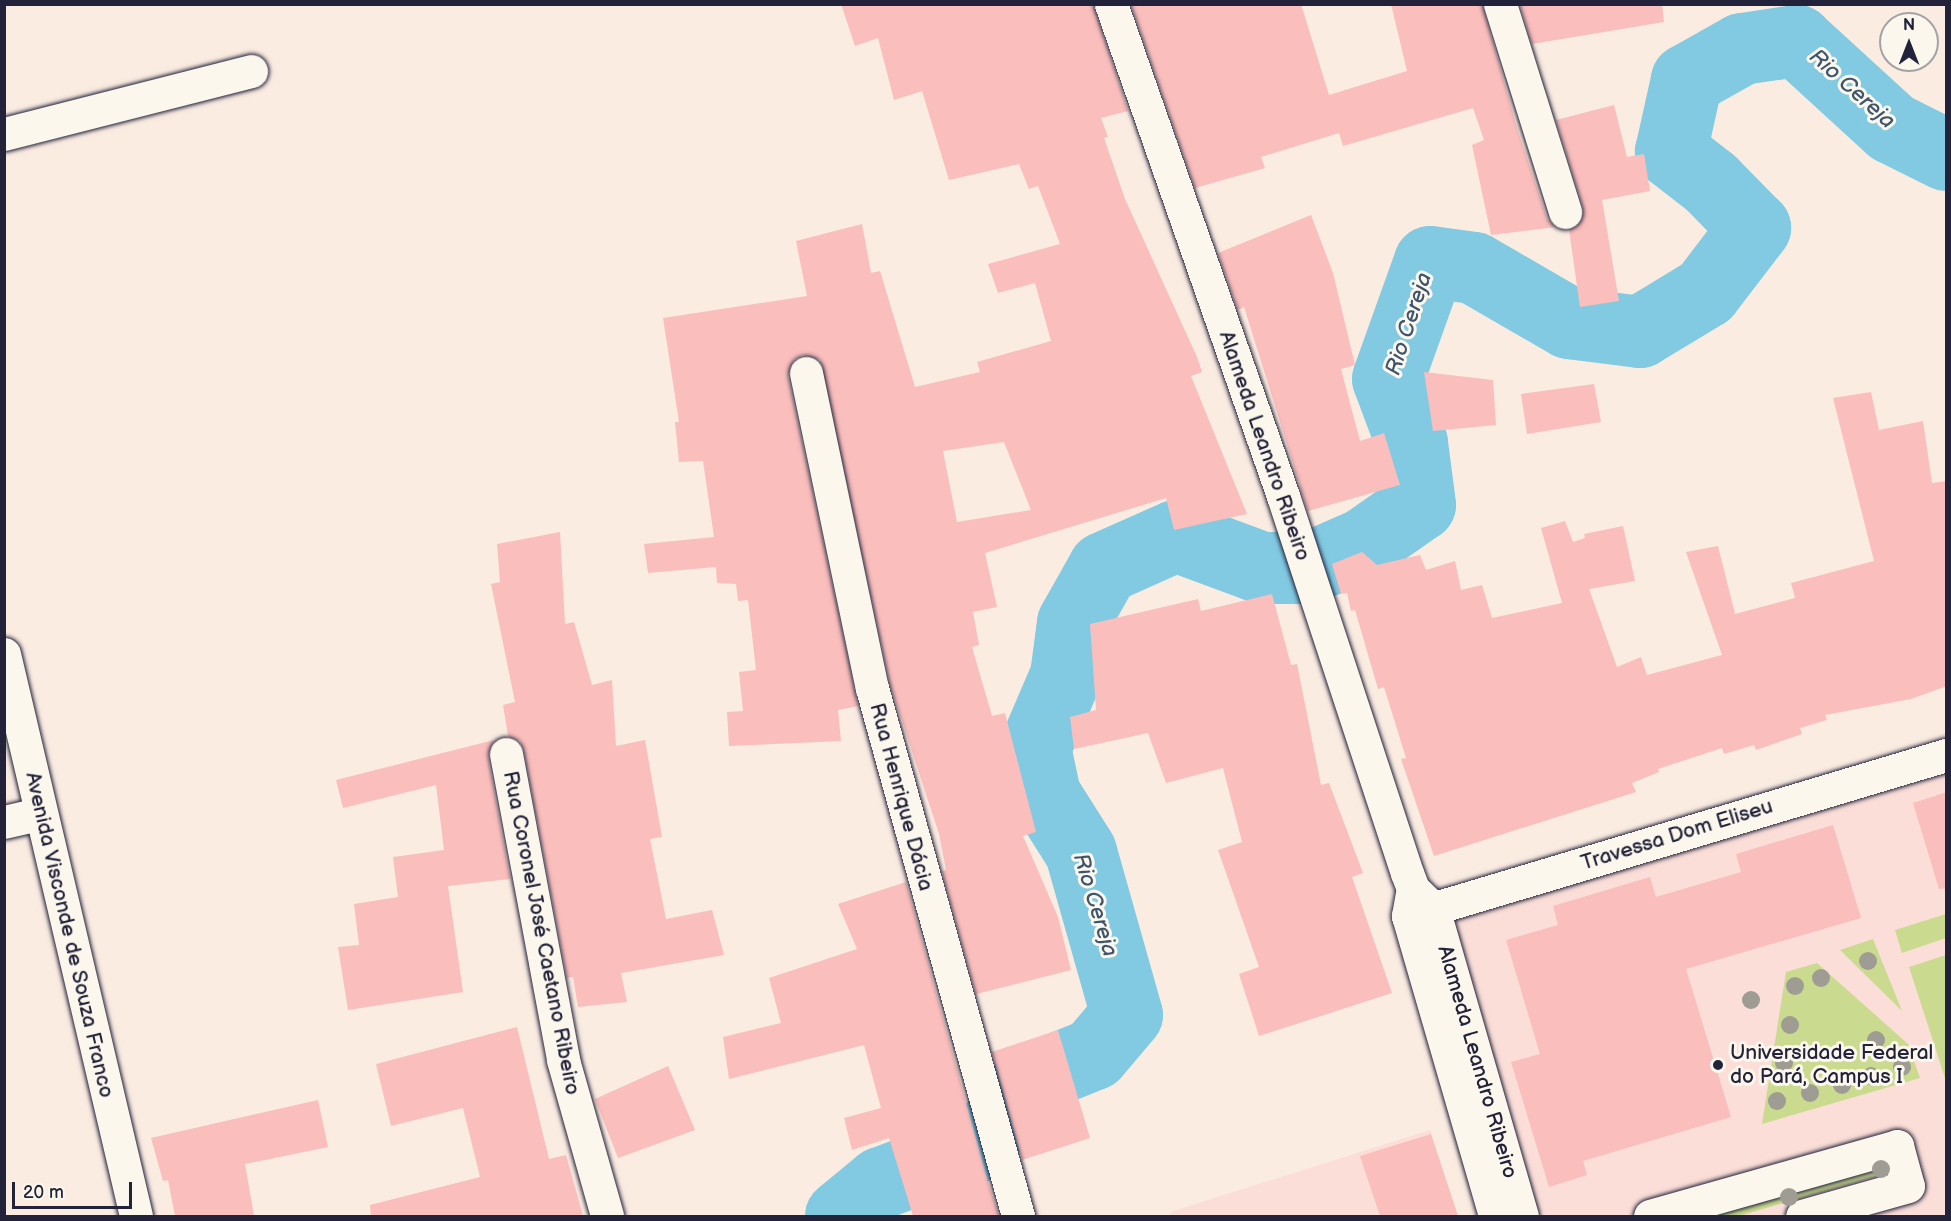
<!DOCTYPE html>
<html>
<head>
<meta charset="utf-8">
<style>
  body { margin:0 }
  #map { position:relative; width:1951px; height:1221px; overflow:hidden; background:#fbece2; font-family:"Balsamiq Sans",sans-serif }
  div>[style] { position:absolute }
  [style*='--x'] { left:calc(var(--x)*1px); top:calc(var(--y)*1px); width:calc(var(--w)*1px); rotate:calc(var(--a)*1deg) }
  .built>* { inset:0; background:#fbded7 }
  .green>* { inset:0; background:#cadb8f }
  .river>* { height:72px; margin:-36px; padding:0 36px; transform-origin:36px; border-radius:36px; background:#81cae2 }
  .building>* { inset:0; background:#fabebc }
  .roads { filter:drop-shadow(0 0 2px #22223b) drop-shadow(0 0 2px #22223b) }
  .minor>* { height:33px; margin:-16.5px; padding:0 16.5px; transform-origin:16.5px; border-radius:16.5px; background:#fbf7ec }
  .trees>* { width:18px; height:18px; margin:-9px; border-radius:50%; background:#9f9c94 }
  .dots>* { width:16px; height:16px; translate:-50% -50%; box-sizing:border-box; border:3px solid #fbf7ec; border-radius:50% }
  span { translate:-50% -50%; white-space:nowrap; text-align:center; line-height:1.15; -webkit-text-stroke:6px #fbf7ec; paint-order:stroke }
  .street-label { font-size:21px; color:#22223b }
  .poi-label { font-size:21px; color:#22223b }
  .left { translate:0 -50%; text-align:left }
  .water-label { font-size:22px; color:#3e546d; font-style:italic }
  .frame { position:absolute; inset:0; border:6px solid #22223b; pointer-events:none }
  .north { position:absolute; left:1879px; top:12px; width:60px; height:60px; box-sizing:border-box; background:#fbf7ec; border:2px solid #a4a2a5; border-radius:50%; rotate:0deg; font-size:16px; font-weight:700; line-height:24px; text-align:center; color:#22223b }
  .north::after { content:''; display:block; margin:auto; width:21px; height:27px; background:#22223b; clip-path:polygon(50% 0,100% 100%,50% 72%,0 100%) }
  .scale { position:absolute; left:12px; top:1182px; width:120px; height:27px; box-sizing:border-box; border:3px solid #22223b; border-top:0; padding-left:8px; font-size:18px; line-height:21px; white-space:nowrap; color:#22223b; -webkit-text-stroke:4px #fbf7ec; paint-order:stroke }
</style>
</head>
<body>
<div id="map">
  <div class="built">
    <div style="clip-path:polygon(1946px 769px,1946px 1216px,1536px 1216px,1444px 913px)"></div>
    <div style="clip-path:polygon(1430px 1130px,1457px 1216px,1171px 1216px,1170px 1212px)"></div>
  </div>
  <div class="green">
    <div style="clip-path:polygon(1946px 914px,1946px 938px,1902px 953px,1895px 930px)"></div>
    <div style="clip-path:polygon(1873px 939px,1902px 1011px,1840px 950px)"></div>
    <div style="clip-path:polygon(1946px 955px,1946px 1081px,1909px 967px)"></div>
    <div style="clip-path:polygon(1817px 963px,1908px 1044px,1920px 1078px,1762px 1124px,1786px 972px)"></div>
    <div style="clip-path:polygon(1891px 1162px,1894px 1171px,1739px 1216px,1705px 1216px)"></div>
  </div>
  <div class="river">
    <div style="--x:841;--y:1216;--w:52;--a:-39.5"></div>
    <div style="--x:881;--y:1183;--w:95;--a:-20.3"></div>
    <div style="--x:970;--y:1150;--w:60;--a:-44.3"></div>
    <div style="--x:1013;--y:1108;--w:30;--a:-63"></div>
    <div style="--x:1027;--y:1081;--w:72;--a:-21.9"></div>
    <div style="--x:1094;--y:1054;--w:51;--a:-49.8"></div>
    <div style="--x:1127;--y:1015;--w:169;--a:-105.8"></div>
    <div style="--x:1081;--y:852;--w:67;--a:-122.3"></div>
    <div style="--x:1045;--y:795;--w:48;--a:-102"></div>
    <div style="--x:1035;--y:748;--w:78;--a:-66.7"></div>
    <div style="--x:1066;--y:676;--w:53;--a:-82.5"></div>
    <div style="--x:1073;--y:623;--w:63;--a:-60.6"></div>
    <div style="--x:1104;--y:568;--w:79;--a:-24"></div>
    <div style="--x:1176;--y:536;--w:92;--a:20.4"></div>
    <div style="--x:1262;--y:568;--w:47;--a:0"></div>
    <div style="--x:1309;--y:568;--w:60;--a:-23.6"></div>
    <div style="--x:1364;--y:544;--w:68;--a:-34.9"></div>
    <div style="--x:1420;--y:505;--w:63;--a:-97.4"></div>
    <div style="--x:1412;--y:443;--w:68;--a:-110.6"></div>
    <div style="--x:1388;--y:379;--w:124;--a:-70.3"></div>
    <div style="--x:1430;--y:262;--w:44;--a:7.8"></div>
    <div style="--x:1474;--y:268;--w:110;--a:30.1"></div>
    <div style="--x:1569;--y:323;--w:72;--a:7.2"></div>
    <div style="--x:1640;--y:332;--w:77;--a:-31.2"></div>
    <div style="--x:1706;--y:292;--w:81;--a:-52.6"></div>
    <div style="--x:1755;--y:228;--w:63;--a:-134.4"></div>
    <div style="--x:1711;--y:183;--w:51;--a:-142.2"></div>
    <div style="--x:1671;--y:152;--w:74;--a:-77.5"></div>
    <div style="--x:1687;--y:80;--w:63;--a:-29.4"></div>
    <div style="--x:1742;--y:49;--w:56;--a:-8.3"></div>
    <div style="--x:1797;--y:41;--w:129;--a:42.5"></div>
    <div style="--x:1892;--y:128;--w:60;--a:26.6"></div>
  </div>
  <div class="building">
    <div style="clip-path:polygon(evenodd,841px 4px,1093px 4px,1128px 111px,1101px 118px,1108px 137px,1104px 138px,1125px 199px,1197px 357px,1202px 372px,1191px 376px,1247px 514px,1174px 530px,1166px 498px,985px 553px,997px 607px,973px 612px,979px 645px,972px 647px,992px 716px,1005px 713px,1036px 832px,1023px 836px,1058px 917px,1071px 970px,976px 994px,942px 871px,946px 870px,939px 834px,890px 684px,820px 360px,803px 355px,794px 359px,788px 376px,858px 706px,838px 710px,841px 741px,729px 746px,727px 712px,743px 711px,739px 672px,756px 670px,748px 600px,738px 601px,736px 584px,717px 583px,716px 567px,648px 573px,644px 544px,714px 537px,703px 461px,679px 462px,675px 422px,679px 422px,663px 318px,807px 296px,796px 241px,862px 224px,871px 273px,880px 271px,915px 387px,980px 372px,977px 362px,1051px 341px,1035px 283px,998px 293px,988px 264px,1060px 244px,1038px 186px,1029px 189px,1019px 164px,949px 180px,922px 91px,894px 100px,878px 38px,855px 46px,841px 4px,1004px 442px,1031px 510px,957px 522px,943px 451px,1004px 442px)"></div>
    <div style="clip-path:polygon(1131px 4px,1301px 4px,1329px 95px,1407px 71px,1391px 4px,1482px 4px,1518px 131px,1547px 218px,1555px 227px,1491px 235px,1472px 145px,1484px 140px,1473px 108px,1343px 146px,1339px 133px,1261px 157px,1265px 168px,1195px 188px)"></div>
    <div style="clip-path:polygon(1520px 4px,1662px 4px,1664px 22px,1532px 44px)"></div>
    <div style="clip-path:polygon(1614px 105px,1627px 157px,1644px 154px,1650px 191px,1602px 200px,1619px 301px,1580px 307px,1569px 230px,1579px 224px,1583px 207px,1556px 120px)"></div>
    <div style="clip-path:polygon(1311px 215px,1333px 273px,1355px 365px,1341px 369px,1360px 441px,1384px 433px,1400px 485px,1308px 511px,1244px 307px,1238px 310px,1218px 253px)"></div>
    <div style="clip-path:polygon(1424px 372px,1493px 380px,1496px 425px,1433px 431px)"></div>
    <div style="clip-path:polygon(1594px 384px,1601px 422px,1527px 434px,1521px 394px)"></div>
    <div style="clip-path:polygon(1871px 392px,1879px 430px,1923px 421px,1932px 483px,1947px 481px,1947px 686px,1911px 699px,1825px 715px,1827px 720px,1800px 728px,1802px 734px,1756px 750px,1754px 745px,1724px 754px,1722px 748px,1658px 769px,1659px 772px,1632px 783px,1636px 792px,1434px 856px,1401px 759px,1406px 758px,1384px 687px,1378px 689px,1355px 610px,1351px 611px,1347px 593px,1341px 594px,1332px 564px,1362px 552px,1377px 565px,1420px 555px,1426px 570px,1455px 561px,1461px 590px,1482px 585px,1492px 618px,1562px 603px,1541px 528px,1565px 521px,1573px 542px,1585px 538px,1584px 534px,1623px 526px,1635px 581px,1589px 589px,1617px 667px,1641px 657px,1647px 675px,1722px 655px,1686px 552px,1718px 546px,1735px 614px,1795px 598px,1791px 583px,1874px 561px,1833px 398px)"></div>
    <div style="clip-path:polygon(560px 532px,565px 624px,574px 622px,592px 685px,612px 680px,616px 746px,645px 740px,662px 837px,650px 839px,666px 919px,712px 910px,724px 955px,621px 973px,627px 1002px,578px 1007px,573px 977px,567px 978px,524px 751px,520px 741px,508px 736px,503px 705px,515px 702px,491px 584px,500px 582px,497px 544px)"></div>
    <div style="clip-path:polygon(1272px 594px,1291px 665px,1297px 664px,1321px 785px,1329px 783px,1363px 873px,1352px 877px,1392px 993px,1259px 1036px,1239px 974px,1259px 967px,1218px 850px,1242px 842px,1223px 768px,1166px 783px,1148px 733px,1074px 749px,1070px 717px,1096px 710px,1090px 624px,1198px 599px,1201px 611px)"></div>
    <div style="clip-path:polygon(494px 740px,488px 757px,510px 879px,448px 886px,463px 992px,348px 1010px,338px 947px,359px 945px,354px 904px,398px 897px,393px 857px,444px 850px,436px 785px,343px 808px,336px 780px)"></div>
    <div style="clip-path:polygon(1947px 792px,1947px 888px,1939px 889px,1913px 803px)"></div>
    <div style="clip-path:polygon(1833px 825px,1861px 918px,1686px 969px,1731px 1117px,1583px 1161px,1587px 1175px,1549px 1187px,1511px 1062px,1540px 1054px,1506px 940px,1558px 925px,1553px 906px,1650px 877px,1656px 897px,1741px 872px,1736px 854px)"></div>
    <div style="clip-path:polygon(906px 882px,985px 1172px,999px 1216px,913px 1216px,889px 1138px,852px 1150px,844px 1118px,881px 1108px,864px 1045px,729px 1079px,723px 1037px,781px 1023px,769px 978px,857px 949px,838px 904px)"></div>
    <div style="clip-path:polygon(517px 1027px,549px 1159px,566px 1155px,583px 1216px,371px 1216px,370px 1205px,480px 1177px,463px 1108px,391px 1126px,376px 1064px)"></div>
    <div style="clip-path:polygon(1058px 1030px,1090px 1138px,1022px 1160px,992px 1052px)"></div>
    <div style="clip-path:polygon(668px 1066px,695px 1130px,618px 1158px,595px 1099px)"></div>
    <div style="clip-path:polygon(318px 1100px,328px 1147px,245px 1164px,254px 1216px,175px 1216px,168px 1180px,163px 1181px,151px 1138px)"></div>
    <div style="clip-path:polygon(1431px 1134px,1458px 1216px,1380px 1216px,1360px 1156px)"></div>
  </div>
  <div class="roads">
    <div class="minor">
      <div style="--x:1111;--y:4;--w:521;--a:70.73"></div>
      <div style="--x:1283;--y:496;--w:397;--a:71.8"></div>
      <div style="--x:1407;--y:873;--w:17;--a:69"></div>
      <div style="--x:1413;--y:889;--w:28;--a:44"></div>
      <div style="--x:1433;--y:908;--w:321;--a:73.9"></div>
      <div style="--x:1500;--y:4;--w:218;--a:72.6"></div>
      <div style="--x:4;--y:134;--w:255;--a:-14.3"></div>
      <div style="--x:806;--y:373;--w:322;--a:78.2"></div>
      <div style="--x:872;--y:688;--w:548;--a:74.54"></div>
      <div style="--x:4;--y:654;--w:577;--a:76.78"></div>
      <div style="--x:506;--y:754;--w:311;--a:79.4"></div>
      <div style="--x:563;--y:1060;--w:162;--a:74.2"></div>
      <div style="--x:4;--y:822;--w:37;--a:-13"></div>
      <div style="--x:1412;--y:893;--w:23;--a:100"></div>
      <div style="--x:1408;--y:916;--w:312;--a:73.8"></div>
      <div style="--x:1408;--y:916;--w:562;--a:-16.66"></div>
      <div style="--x:1650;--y:1216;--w:257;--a:-15.8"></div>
      <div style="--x:1897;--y:1146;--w:41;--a:74.6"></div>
      <div style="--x:1908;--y:1186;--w:110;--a:164.2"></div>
    </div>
  </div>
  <div class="trees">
    <div style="left:1868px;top:961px"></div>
    <div style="left:1821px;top:978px"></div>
    <div style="left:1795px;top:986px"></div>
    <div style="left:1751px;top:1000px"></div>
    <div style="left:1790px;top:1025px"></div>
    <div style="left:1876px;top:1040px"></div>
    <div style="left:1784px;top:1063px"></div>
    <div style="left:1902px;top:1067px"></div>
    <div style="left:1871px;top:1076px"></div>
    <div style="left:1842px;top:1085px"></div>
    <div style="left:1810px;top:1093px"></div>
    <div style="left:1777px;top:1101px"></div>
    <div style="left:1881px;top:1169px"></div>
    <div style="left:1789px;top:1197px"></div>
  </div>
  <div class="dots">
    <div style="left:1718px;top:1065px;background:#22223b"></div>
  </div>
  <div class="street-label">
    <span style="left:1264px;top:446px;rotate:71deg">Alameda Leandro Ribeiro</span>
    <span style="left:901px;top:797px;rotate:75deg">Rua Henrique Dácia</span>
    <span style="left:1677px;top:835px;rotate:-17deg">Travessa Dom Eliseu</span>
    <span style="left:541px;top:933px;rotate:79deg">Rua Coronel José Caetano Ribeiro</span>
    <span style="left:69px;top:935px;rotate:77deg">Avenida Visconde de Souza Franco</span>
    <span style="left:1477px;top:1062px;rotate:74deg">Alameda Leandro Ribeiro</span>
  </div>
  <div class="poi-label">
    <span class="left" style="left:1730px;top:1065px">Universidade Federal<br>do Pará, Campus I</span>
  </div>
  <div class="water-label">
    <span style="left:1852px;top:89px;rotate:42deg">Rio Cereja</span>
    <span style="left:1409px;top:324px;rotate:-72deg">Rio Cereja</span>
    <span style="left:1095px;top:905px;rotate:73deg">Rio Cereja</span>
  </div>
  <div class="frame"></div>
  <div class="north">N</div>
  <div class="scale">20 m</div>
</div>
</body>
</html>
